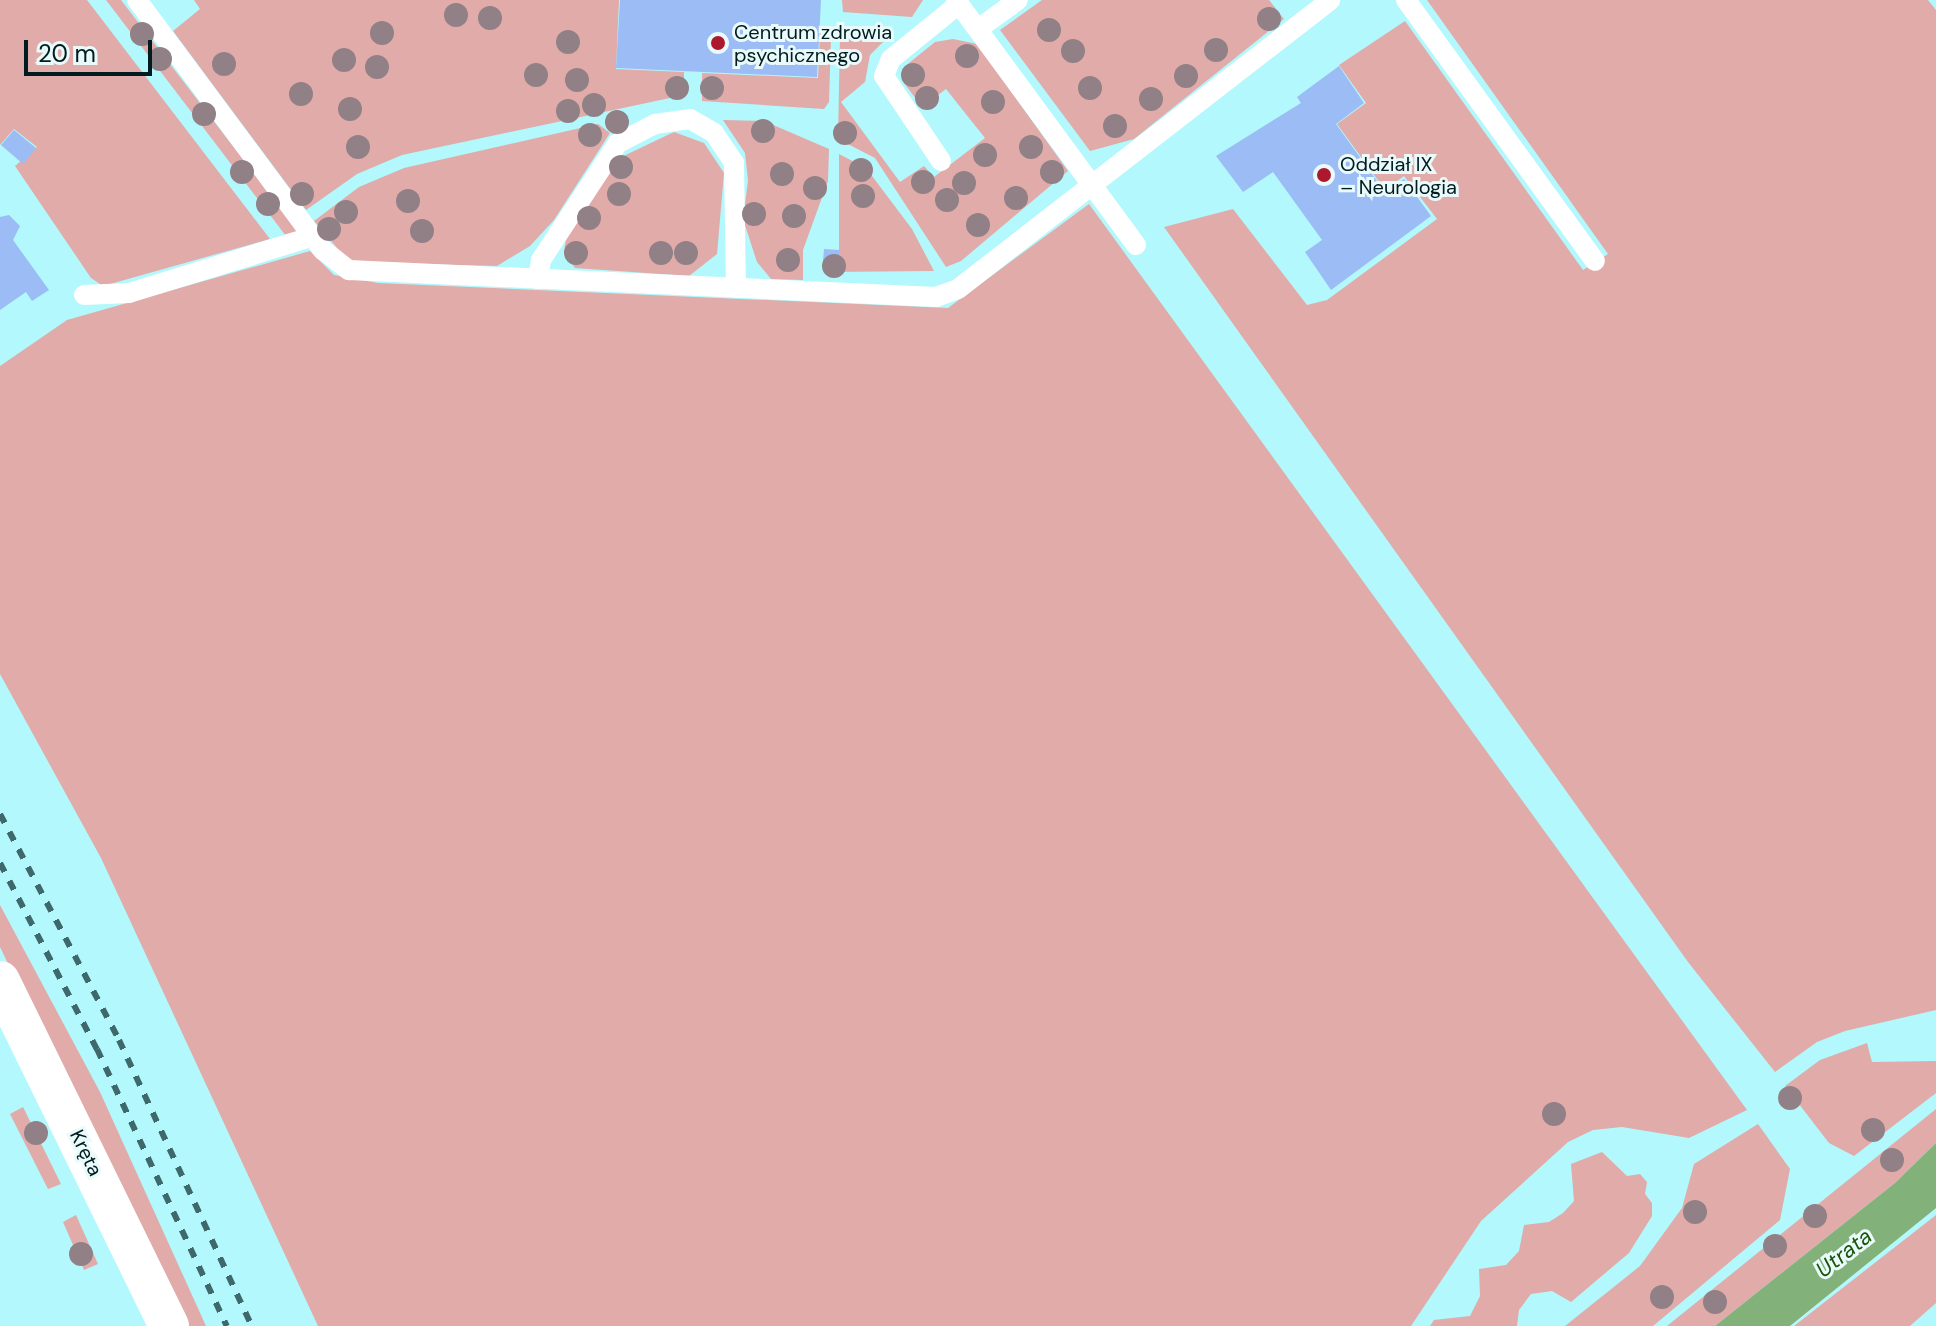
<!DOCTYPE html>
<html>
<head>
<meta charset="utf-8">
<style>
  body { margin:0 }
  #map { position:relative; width:1936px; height:1326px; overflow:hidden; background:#b2f8fc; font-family:"DM Sans",sans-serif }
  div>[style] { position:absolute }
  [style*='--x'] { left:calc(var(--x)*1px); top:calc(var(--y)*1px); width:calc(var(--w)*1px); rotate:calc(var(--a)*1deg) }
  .green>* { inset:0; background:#e0aba9 }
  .water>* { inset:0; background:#83b17a }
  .building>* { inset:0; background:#9bbcf4 }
  .service>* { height:20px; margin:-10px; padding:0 10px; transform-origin:10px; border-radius:10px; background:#fff }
  .minor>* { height:40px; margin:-20px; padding:0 20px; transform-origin:20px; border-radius:20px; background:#fff }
  .rail>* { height:6px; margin-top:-3px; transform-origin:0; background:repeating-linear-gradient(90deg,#3e686b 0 10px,transparent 0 20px) }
  .trees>* { width:24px; height:24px; margin:-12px; border-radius:50%; background:#918086 }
  .dots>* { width:22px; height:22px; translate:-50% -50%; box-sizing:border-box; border:4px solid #eafafb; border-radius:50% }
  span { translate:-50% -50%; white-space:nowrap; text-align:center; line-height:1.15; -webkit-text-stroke:6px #eafafb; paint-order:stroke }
  .poi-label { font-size:20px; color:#001c1e }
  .left { translate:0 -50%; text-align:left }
  .street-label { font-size:20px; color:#001c1e }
  .water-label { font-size:22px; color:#175507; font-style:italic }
  .scale { position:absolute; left:24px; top:40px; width:128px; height:36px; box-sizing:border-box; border:4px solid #001c1e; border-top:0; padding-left:10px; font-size:24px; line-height:28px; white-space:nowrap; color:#001c1e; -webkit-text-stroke:6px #eafafb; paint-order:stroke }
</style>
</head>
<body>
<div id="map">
  <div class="green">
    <div style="clip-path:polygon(0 0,87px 0,270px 239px,103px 286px,91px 278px,15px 166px,37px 147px,14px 129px,0 145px)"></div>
    <div style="clip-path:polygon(106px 0,121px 0,298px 231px,286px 236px)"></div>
    <div style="clip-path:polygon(194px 0,619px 0,616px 69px,684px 72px,684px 95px,402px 155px,357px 174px,306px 210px,173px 31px,200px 9px)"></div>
    <div style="clip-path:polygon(842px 0,923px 0,912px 17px,843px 12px)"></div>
    <div style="clip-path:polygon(1042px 0,1269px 0,1284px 19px,1134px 139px,1090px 151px,1000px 30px)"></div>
    <div style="clip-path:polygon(1427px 0,1928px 0,1936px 10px,1936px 1010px,1845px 1031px,1817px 1042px,1775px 1072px,1688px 962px,1164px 227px,1233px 209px,1307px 305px,1327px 300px,1437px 219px,1404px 176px,1385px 190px,1337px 124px,1366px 103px,1339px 65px,1405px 21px,1583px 270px,1608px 254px)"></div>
    <div style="clip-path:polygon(820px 31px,831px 38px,829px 102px,824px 109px,702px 101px,702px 73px,818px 78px)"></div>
    <div style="clip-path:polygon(846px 31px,891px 34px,870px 55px,865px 82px,841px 102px,900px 182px,924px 166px,934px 177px,985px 138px,946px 89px,922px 107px,904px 83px,904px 67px,935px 42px,953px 39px,977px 44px,1068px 171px,961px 261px,946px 267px,875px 158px,838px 139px,840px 37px)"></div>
    <div style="clip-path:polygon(723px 120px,764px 121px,829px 149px,828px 181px,803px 250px,803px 280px,771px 279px,757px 262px,743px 219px,748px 181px,745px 153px)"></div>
    <div style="clip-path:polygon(598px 124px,610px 133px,554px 220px,530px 246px,497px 266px,349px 262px,314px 221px,359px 187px,404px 168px)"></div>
    <div style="clip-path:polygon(674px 132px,704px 143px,724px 173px,717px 254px,689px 276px,575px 268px,564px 252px,566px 238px,615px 160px)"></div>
    <div style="clip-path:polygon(839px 154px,866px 168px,912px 229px,934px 271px,827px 272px,826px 263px,839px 262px)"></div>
    <div style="clip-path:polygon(1089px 204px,1747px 1110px,1689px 1138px,1622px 1127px,1593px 1130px,1568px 1142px,1481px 1221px,1411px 1326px,318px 1326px,101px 858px,0 674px,0 366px,67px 320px,310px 251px,334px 275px,378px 283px,948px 308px)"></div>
    <div style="clip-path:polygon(0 905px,100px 1092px,206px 1326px,183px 1326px,0 947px)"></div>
    <div style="clip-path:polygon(1867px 1043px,1872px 1062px,1936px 1061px,1936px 1093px,1854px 1156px,1829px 1143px,1785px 1086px,1820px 1060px)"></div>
    <div style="clip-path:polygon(23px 1107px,61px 1184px,48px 1189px,10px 1114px)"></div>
    <div style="clip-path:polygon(1936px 1109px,1936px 1143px,1895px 1183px,1715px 1326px,1667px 1326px)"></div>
    <div style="clip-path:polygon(1758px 1124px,1790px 1169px,1780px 1220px,1653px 1326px,1565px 1326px,1640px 1266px,1682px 1208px,1694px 1164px)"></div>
    <div style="clip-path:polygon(1602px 1152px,1627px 1176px,1640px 1174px,1647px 1182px,1645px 1194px,1652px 1203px,1652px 1216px,1629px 1253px,1571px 1302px,1552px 1291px,1531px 1294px,1519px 1310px,1517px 1326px,1430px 1326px,1434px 1320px,1470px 1316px,1480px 1296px,1479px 1269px,1506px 1265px,1519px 1251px,1524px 1225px,1549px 1222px,1563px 1213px,1574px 1201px,1571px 1164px)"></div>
    <div style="clip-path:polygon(76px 1215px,98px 1264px,84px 1270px,63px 1222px)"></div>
    <div style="clip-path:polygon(1936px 1215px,1936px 1303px,1910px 1326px,1794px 1326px)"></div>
  </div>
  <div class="water">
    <div style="clip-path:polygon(1936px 1143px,1936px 1208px,1790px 1326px,1715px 1326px,1895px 1183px)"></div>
  </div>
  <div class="building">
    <div style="clip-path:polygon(620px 0,821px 0,817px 77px,616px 68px)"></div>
    <div style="clip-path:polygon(1339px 66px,1364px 103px,1336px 124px,1385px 192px,1404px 179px,1431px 216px,1331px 290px,1305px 252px,1322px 240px,1273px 172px,1243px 192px,1216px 156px,1301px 103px,1297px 97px)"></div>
    <div style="clip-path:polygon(14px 130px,36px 148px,23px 164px,1px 145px)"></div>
    <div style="clip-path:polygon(9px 215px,20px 226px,13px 240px,49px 290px,32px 301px,26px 292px,0 310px,0 217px)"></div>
    <div style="clip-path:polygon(824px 249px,839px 250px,839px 262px,823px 261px)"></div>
  </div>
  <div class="service">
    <div style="--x:137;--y:0;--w:312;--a:53.4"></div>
    <div style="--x:323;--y:250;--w:33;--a:38"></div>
    <div style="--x:349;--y:270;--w:588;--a:2.63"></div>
    <div style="--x:936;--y:297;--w:23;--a:-20"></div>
    <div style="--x:958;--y:289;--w:471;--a:-37.8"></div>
    <div style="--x:956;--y:0;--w:304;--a:53.7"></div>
    <div style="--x:1406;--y:0;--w:322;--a:54.1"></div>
    <div style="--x:978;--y:29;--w:49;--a:-35.9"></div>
    <div style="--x:941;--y:161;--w:102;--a:-123.8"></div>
    <div style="--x:884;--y:76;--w:18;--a:-68"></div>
    <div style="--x:891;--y:59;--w:87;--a:-39"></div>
    <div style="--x:538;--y:279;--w:19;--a:-81"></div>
    <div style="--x:541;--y:260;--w:140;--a:-56.7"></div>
    <div style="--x:618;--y:143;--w:42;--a:-27.2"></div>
    <div style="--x:655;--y:124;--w:35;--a:-8"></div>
    <div style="--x:690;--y:119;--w:28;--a:30"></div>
    <div style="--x:714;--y:133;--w:36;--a:56"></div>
    <div style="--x:734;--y:163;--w:125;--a:89.1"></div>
    <div style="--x:84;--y:295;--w:45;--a:-2.5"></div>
    <div style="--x:129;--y:293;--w:194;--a:-17.1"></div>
  </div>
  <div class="minor">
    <div style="--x:0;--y:981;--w:384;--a:63.9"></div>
  </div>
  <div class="rail">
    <div style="--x:0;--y:814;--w:255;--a:62.2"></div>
    <div style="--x:119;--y:1040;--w:315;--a:65.1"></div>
    <div style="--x:0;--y:863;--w:210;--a:62.5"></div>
    <div style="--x:97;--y:1049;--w:306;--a:64.9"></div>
  </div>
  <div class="trees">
    <div style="left:456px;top:15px"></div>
    <div style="left:490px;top:18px"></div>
    <div style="left:1269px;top:19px"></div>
    <div style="left:1049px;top:30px"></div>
    <div style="left:382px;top:33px"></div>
    <div style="left:142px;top:34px"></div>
    <div style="left:568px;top:42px"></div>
    <div style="left:1216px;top:50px"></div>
    <div style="left:1073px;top:51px"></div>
    <div style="left:967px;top:56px"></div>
    <div style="left:160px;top:59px"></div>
    <div style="left:344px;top:60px"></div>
    <div style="left:224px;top:64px"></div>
    <div style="left:377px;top:67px"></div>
    <div style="left:536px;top:75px"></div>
    <div style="left:913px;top:75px"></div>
    <div style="left:1186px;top:76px"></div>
    <div style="left:577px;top:80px"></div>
    <div style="left:677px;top:88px"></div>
    <div style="left:712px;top:88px"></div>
    <div style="left:1090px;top:88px"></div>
    <div style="left:301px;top:94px"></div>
    <div style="left:927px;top:98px"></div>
    <div style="left:1151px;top:99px"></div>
    <div style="left:993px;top:102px"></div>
    <div style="left:594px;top:105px"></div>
    <div style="left:350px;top:109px"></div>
    <div style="left:568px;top:111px"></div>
    <div style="left:204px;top:114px"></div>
    <div style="left:617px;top:122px"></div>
    <div style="left:1115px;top:126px"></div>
    <div style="left:763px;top:131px"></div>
    <div style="left:845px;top:133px"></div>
    <div style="left:590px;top:135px"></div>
    <div style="left:358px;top:147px"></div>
    <div style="left:1031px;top:147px"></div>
    <div style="left:985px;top:155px"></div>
    <div style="left:621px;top:167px"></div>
    <div style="left:861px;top:170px"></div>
    <div style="left:242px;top:172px"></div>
    <div style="left:1052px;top:172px"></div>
    <div style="left:782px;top:174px"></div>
    <div style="left:923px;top:182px"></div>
    <div style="left:964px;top:183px"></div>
    <div style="left:815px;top:188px"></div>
    <div style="left:302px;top:194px"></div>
    <div style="left:619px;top:194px"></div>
    <div style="left:863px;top:196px"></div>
    <div style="left:1016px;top:198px"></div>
    <div style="left:947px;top:200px"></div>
    <div style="left:408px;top:201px"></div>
    <div style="left:268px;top:204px"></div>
    <div style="left:346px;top:212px"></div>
    <div style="left:754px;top:214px"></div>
    <div style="left:794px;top:216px"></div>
    <div style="left:589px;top:218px"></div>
    <div style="left:978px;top:225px"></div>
    <div style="left:329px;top:229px"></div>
    <div style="left:422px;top:231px"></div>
    <div style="left:576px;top:253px"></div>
    <div style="left:661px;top:253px"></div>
    <div style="left:686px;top:253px"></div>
    <div style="left:788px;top:260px"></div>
    <div style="left:834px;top:266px"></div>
    <div style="left:1790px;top:1098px"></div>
    <div style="left:1554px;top:1114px"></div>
    <div style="left:1873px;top:1130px"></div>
    <div style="left:36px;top:1133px"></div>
    <div style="left:1892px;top:1160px"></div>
    <div style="left:1695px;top:1212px"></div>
    <div style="left:1815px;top:1216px"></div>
    <div style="left:1775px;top:1246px"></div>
    <div style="left:81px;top:1254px"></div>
    <div style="left:1662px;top:1297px"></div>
    <div style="left:1715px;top:1302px"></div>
  </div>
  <div class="dots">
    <div style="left:718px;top:43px;background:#ad182f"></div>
    <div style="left:1324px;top:175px;background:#ad182f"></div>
  </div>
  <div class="poi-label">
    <span class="left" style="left:734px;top:44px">Centrum zdrowia<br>psychicznego</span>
    <span class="left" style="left:1340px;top:176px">Oddział IX<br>– Neurologia</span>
  </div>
  <div class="street-label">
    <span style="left:86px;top:1153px;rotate:64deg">Kręta</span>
  </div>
  <div class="water-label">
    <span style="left:1844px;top:1253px;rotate:-38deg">Utrata</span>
  </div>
  <div class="scale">20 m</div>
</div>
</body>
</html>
